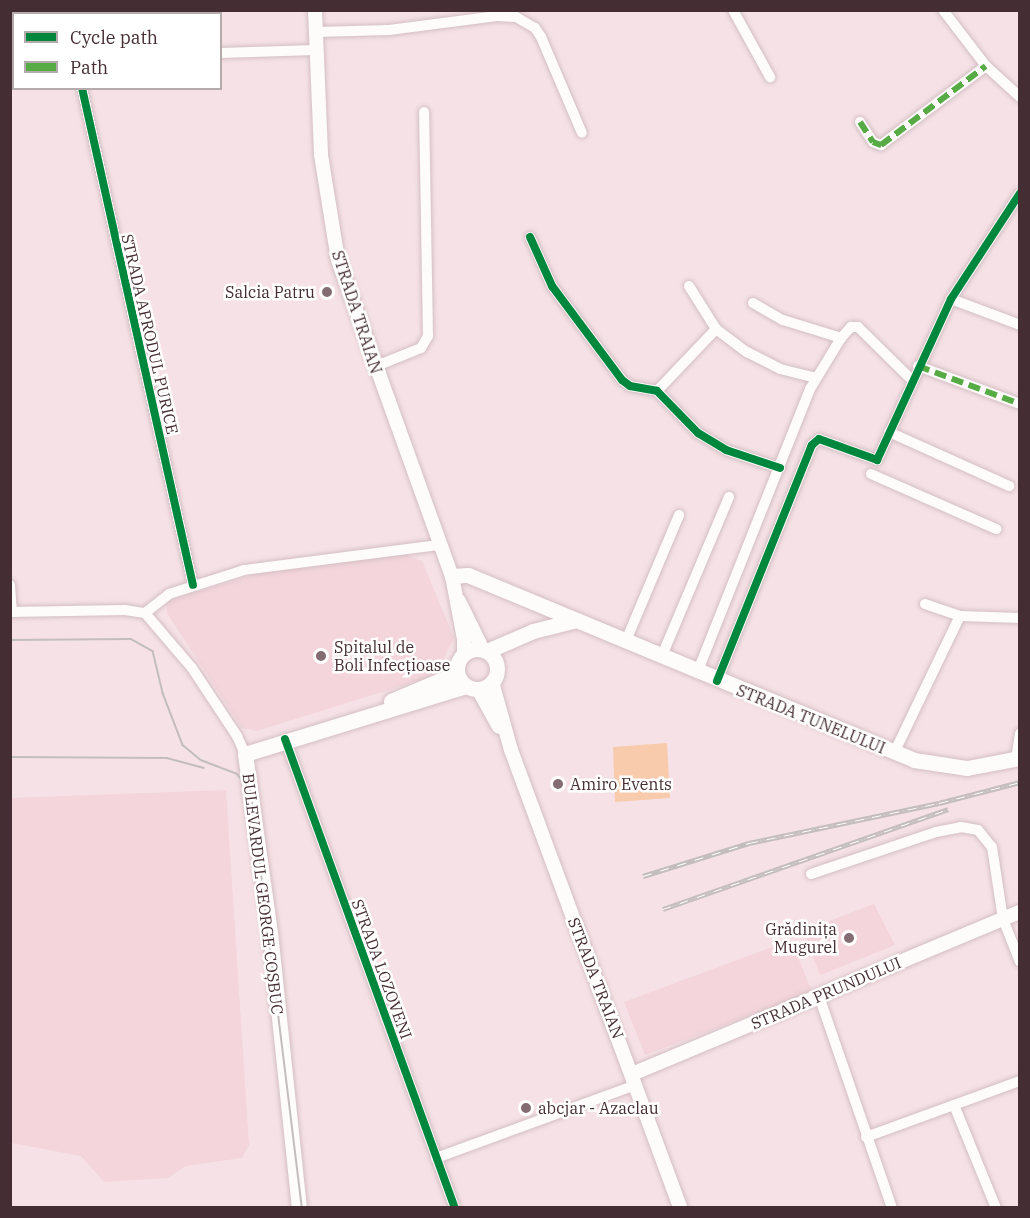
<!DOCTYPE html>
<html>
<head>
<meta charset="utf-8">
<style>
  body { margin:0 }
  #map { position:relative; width:1030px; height:1218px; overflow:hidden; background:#f6e2e6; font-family:"IBM Plex Serif",serif }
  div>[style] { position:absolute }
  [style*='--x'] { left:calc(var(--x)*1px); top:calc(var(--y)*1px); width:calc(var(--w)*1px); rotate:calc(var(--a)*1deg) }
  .built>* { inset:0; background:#f3d5db }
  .green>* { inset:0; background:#f7cbab }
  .roads { filter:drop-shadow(0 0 2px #d3bfc3) drop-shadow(0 0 2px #d3bfc3) }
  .minor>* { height:10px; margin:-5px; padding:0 5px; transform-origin:5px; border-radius:5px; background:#fefbfb }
  .major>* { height:14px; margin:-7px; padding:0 7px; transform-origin:7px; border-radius:7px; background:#fefbfb }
  .highway>* { height:15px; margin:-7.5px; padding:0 7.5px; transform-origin:7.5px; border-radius:7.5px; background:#fefbfb }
  .highway>.ring { margin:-7.5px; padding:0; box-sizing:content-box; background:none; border:15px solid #fefbfb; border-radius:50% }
  .tram>* { height:1.5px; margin:-0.75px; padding:0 0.75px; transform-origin:0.75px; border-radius:0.75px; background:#c3bdbe }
  .rail>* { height:5px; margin-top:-2.5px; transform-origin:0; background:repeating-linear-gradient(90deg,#fff 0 9px,#c3bdbe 0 18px); box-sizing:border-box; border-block:2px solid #c3bdbe }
  .quiet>* { height:6px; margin-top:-3px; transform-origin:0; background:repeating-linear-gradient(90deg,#56ab45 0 12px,transparent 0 18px) }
  .cycleway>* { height:8px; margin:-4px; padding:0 4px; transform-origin:4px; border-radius:4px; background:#00873e }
  .dots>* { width:16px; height:16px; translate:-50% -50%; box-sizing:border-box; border:3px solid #fff; border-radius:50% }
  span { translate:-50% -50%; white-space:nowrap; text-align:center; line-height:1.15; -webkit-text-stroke:5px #fff; paint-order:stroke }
  .poi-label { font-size:16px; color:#452e33 }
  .right { translate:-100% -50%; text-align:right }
  .left { translate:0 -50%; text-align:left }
  .street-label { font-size:16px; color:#452e33 }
  .frame { position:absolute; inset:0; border:12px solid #452e33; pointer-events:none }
  .legend { position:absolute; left:12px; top:12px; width:210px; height:78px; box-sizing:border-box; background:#fff; border:2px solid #b5abad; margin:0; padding:8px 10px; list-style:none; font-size:18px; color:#452e33 }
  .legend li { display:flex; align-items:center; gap:12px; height:30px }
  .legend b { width:30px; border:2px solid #b5abad }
</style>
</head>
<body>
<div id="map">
  <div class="built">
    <div style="clip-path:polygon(404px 554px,422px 561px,454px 638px,436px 675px,257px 731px,242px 728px,167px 613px,167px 601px,258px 574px)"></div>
    <div style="clip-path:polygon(226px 790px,249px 1145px,242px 1158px,186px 1166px,168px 1178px,104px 1182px,81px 1156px,11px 1143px,11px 798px)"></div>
    <div style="clip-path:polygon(874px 904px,895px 945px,820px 975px,803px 931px)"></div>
    <div style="clip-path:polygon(791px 940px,812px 992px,645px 1055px,624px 1002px)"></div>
  </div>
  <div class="green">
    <div style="clip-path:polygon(667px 743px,670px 798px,615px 802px,613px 747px)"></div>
  </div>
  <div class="roads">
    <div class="minor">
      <div style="--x:733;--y:10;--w:77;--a:61.1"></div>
      <div style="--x:943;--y:10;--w:71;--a:52.5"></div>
      <div style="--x:986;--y:66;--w:46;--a:42.4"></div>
      <div style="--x:316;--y:32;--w:73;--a:-1.6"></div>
      <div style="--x:389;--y:30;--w:109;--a:-7.4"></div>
      <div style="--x:497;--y:16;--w:19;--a:3"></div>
      <div style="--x:516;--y:17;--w:22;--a:30"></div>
      <div style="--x:535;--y:28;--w:11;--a:56"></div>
      <div style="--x:541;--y:37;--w:104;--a:66.9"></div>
      <div style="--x:220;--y:53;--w:96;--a:-1.8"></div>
      <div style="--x:10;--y:60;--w:4;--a:0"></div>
      <div style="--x:82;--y:88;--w:509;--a:77.41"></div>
      <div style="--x:860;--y:122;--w:24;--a:57"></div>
      <div style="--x:873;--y:142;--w:9;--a:21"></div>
      <div style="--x:881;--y:145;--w:131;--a:-37"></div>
      <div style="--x:530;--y:237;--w:54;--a:65.8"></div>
      <div style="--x:552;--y:286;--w:117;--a:53.3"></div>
      <div style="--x:622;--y:380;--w:10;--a:37"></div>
      <div style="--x:630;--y:386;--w:27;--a:10"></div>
      <div style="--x:657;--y:391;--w:59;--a:45.7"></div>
      <div style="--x:698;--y:433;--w:33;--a:31"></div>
      <div style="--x:726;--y:450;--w:57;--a:18.4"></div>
      <div style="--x:689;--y:286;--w:51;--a:57.9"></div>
      <div style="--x:716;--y:329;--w:39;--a:37"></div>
      <div style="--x:747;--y:352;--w:37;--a:27"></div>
      <div style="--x:780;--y:369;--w:36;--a:14"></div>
      <div style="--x:951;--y:299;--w:74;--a:20.6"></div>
      <div style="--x:753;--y:303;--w:34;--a:30"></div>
      <div style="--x:783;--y:320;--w:61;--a:17.2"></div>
      <div style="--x:918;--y:366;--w:109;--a:20.4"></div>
      <div style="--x:374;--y:367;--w:51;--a:-22"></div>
      <div style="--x:421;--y:348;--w:14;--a:-60"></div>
      <div style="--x:428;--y:336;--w:224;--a:-91"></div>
      <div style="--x:657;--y:391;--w:86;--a:-46.4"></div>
      <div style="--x:889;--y:432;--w:132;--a:24.2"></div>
      <div style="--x:871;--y:474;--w:137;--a:23.7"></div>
      <div style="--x:10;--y:585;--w:27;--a:86"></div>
      <div style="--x:925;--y:604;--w:37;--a:19"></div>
      <div style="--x:960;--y:616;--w:60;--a:1.9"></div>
      <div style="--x:10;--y:612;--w:115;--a:-1"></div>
      <div style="--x:125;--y:610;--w:20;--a:9"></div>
      <div style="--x:145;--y:613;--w:72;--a:49.5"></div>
      <div style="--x:192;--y:668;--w:82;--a:56.5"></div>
      <div style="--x:237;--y:736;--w:20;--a:66"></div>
      <div style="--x:145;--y:613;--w:31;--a:-38"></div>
      <div style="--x:169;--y:594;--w:79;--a:-17.7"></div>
      <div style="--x:244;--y:570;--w:197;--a:-7.3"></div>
      <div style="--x:625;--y:643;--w:139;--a:-67.1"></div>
      <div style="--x:661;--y:658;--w:175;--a:-67.1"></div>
      <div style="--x:697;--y:673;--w:306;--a:-68.3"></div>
      <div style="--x:810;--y:389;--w:60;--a:-58.7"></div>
      <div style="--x:841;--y:338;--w:15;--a:-48"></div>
      <div style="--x:851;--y:327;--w:7;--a:0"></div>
      <div style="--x:858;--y:327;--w:74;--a:44.5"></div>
      <div style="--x:717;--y:681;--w:254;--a:-68.1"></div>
      <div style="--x:812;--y:445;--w:9;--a:-41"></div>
      <div style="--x:819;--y:439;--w:62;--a:19.9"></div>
      <div style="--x:877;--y:460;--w:177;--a:-65.3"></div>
      <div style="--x:951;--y:299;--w:126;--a:-56.9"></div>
      <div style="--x:285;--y:739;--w:499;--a:70.1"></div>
      <div style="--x:894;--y:753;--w:152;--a:-64.3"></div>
      <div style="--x:1016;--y:759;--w:26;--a:-81"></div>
      <div style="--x:811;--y:874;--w:132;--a:-18.6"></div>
      <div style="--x:936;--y:832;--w:25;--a:-11"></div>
      <div style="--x:961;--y:827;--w:17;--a:10"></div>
      <div style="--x:978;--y:830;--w:22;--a:51"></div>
      <div style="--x:992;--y:847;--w:73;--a:81.3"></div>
      <div style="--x:1003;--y:919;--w:46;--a:68.4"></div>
      <div style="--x:819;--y:996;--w:224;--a:71"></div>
      <div style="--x:954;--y:1105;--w:111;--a:67.8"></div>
      <div style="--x:866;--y:1137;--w:164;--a:-20"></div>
      <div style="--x:436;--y:1158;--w:213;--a:-20.1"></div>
    </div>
    <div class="major">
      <div style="--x:315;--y:10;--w:145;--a:87.6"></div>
      <div style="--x:321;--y:155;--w:106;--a:80.8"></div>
      <div style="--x:338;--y:260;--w:336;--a:70.2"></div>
      <div style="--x:452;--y:576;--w:64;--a:79.2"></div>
      <div style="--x:464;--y:639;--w:15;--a:90"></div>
      <div style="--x:459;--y:601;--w:55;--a:63.9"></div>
      <div style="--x:492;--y:682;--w:71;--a:74.4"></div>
      <div style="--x:511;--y:750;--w:488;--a:69.7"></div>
      <div style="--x:478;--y:689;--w:43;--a:61.1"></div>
      <div style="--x:632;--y:1074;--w:420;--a:-22.7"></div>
    </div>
    <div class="highway">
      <div style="--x:452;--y:576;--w:16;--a:-4"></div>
      <div style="--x:468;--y:575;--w:483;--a:22.5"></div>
      <div style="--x:914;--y:760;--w:54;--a:8.6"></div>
      <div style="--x:967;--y:768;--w:54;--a:-10.7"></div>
      <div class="ring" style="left:457px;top:649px;width:25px;height:25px"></div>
      <div style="--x:487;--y:651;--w:50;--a:-23.5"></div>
      <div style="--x:533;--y:631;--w:41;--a:-14"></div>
      <div style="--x:391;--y:701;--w:72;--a:-23"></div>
      <div style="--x:299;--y:1208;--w:278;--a:-96"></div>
      <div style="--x:270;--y:932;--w:180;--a:-98"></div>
      <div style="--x:245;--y:754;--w:231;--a:-17.1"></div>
    </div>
  </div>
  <div class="tram">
    <div style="--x:10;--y:640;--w:121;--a:-0.5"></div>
    <div style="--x:131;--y:639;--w:25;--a:29"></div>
    <div style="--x:153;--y:651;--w:43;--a:76.6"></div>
    <div style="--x:163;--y:693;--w:56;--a:69"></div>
    <div style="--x:183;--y:745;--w:23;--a:40"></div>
    <div style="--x:201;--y:760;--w:39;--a:21"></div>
    <div style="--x:237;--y:774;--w:21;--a:49"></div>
    <div style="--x:251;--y:790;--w:421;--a:83"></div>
    <div style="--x:10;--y:757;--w:157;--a:0.4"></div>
    <div style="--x:167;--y:758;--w:38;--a:15"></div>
  </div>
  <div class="rail">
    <div style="--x:643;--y:876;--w:111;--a:-17.3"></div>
    <div style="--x:749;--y:843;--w:194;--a:-11.9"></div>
    <div style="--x:939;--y:803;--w:84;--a:-14.5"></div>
    <div style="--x:663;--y:909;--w:302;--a:-19.3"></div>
  </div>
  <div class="quiet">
    <div style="--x:860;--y:122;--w:24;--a:57"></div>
    <div style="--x:873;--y:142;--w:9;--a:21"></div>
    <div style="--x:881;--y:145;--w:131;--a:-37"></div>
    <div style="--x:918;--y:366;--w:109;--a:20.4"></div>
  </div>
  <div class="cycleway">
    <div style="--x:82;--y:88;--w:509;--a:77.41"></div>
    <div style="--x:530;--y:237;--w:54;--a:65.8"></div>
    <div style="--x:552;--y:286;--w:117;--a:53.3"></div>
    <div style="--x:622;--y:380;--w:10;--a:37"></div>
    <div style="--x:630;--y:386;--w:27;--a:10"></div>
    <div style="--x:657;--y:391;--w:59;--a:45.7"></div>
    <div style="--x:698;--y:433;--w:33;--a:31"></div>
    <div style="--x:726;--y:450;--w:57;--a:18.4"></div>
    <div style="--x:717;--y:681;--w:254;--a:-68.1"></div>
    <div style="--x:812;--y:445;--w:9;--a:-41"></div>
    <div style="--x:819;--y:439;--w:62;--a:19.9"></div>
    <div style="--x:877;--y:460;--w:177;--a:-65.3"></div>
    <div style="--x:951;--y:299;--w:126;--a:-56.9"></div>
    <div style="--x:285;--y:739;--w:499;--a:70.1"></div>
  </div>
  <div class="dots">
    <div style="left:327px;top:292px;background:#836d72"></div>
    <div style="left:321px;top:656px;background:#836d72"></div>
    <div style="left:558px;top:784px;background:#836d72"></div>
    <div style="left:849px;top:938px;background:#836d72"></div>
    <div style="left:526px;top:1108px;background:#836d72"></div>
  </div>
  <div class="poi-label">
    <span class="right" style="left:315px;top:292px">Salcia Patru</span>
    <span class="left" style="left:334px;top:656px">Spitalul de<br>Boli Infecțioase</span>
    <span class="left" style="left:570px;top:784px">Amiro Events</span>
    <span class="right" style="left:837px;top:938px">Grădinița<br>Mugurel</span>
    <span class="left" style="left:538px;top:1108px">abcjar - Azaclau</span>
  </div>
  <div class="street-label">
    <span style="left:357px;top:312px;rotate:72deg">STRADA TRAIAN</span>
    <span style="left:150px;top:334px;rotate:77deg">STRADA APRODUL PURICE</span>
    <span style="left:811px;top:719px;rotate:22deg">STRADA TUNELULUI</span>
    <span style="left:263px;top:894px;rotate:83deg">BULEVARDUL GEORGE COȘBUC</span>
    <span style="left:382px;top:969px;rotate:70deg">STRADA LOZOVENI</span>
    <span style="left:596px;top:978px;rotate:69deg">STRADA TRAIAN</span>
    <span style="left:826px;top:993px;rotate:-23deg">STRADA PRUNDULUI</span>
  </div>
  <div class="frame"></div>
  <ul class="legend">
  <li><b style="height:8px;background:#00873e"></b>Cycle path</li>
  <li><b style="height:8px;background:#56ab45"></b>Path</li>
  </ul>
</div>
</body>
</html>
